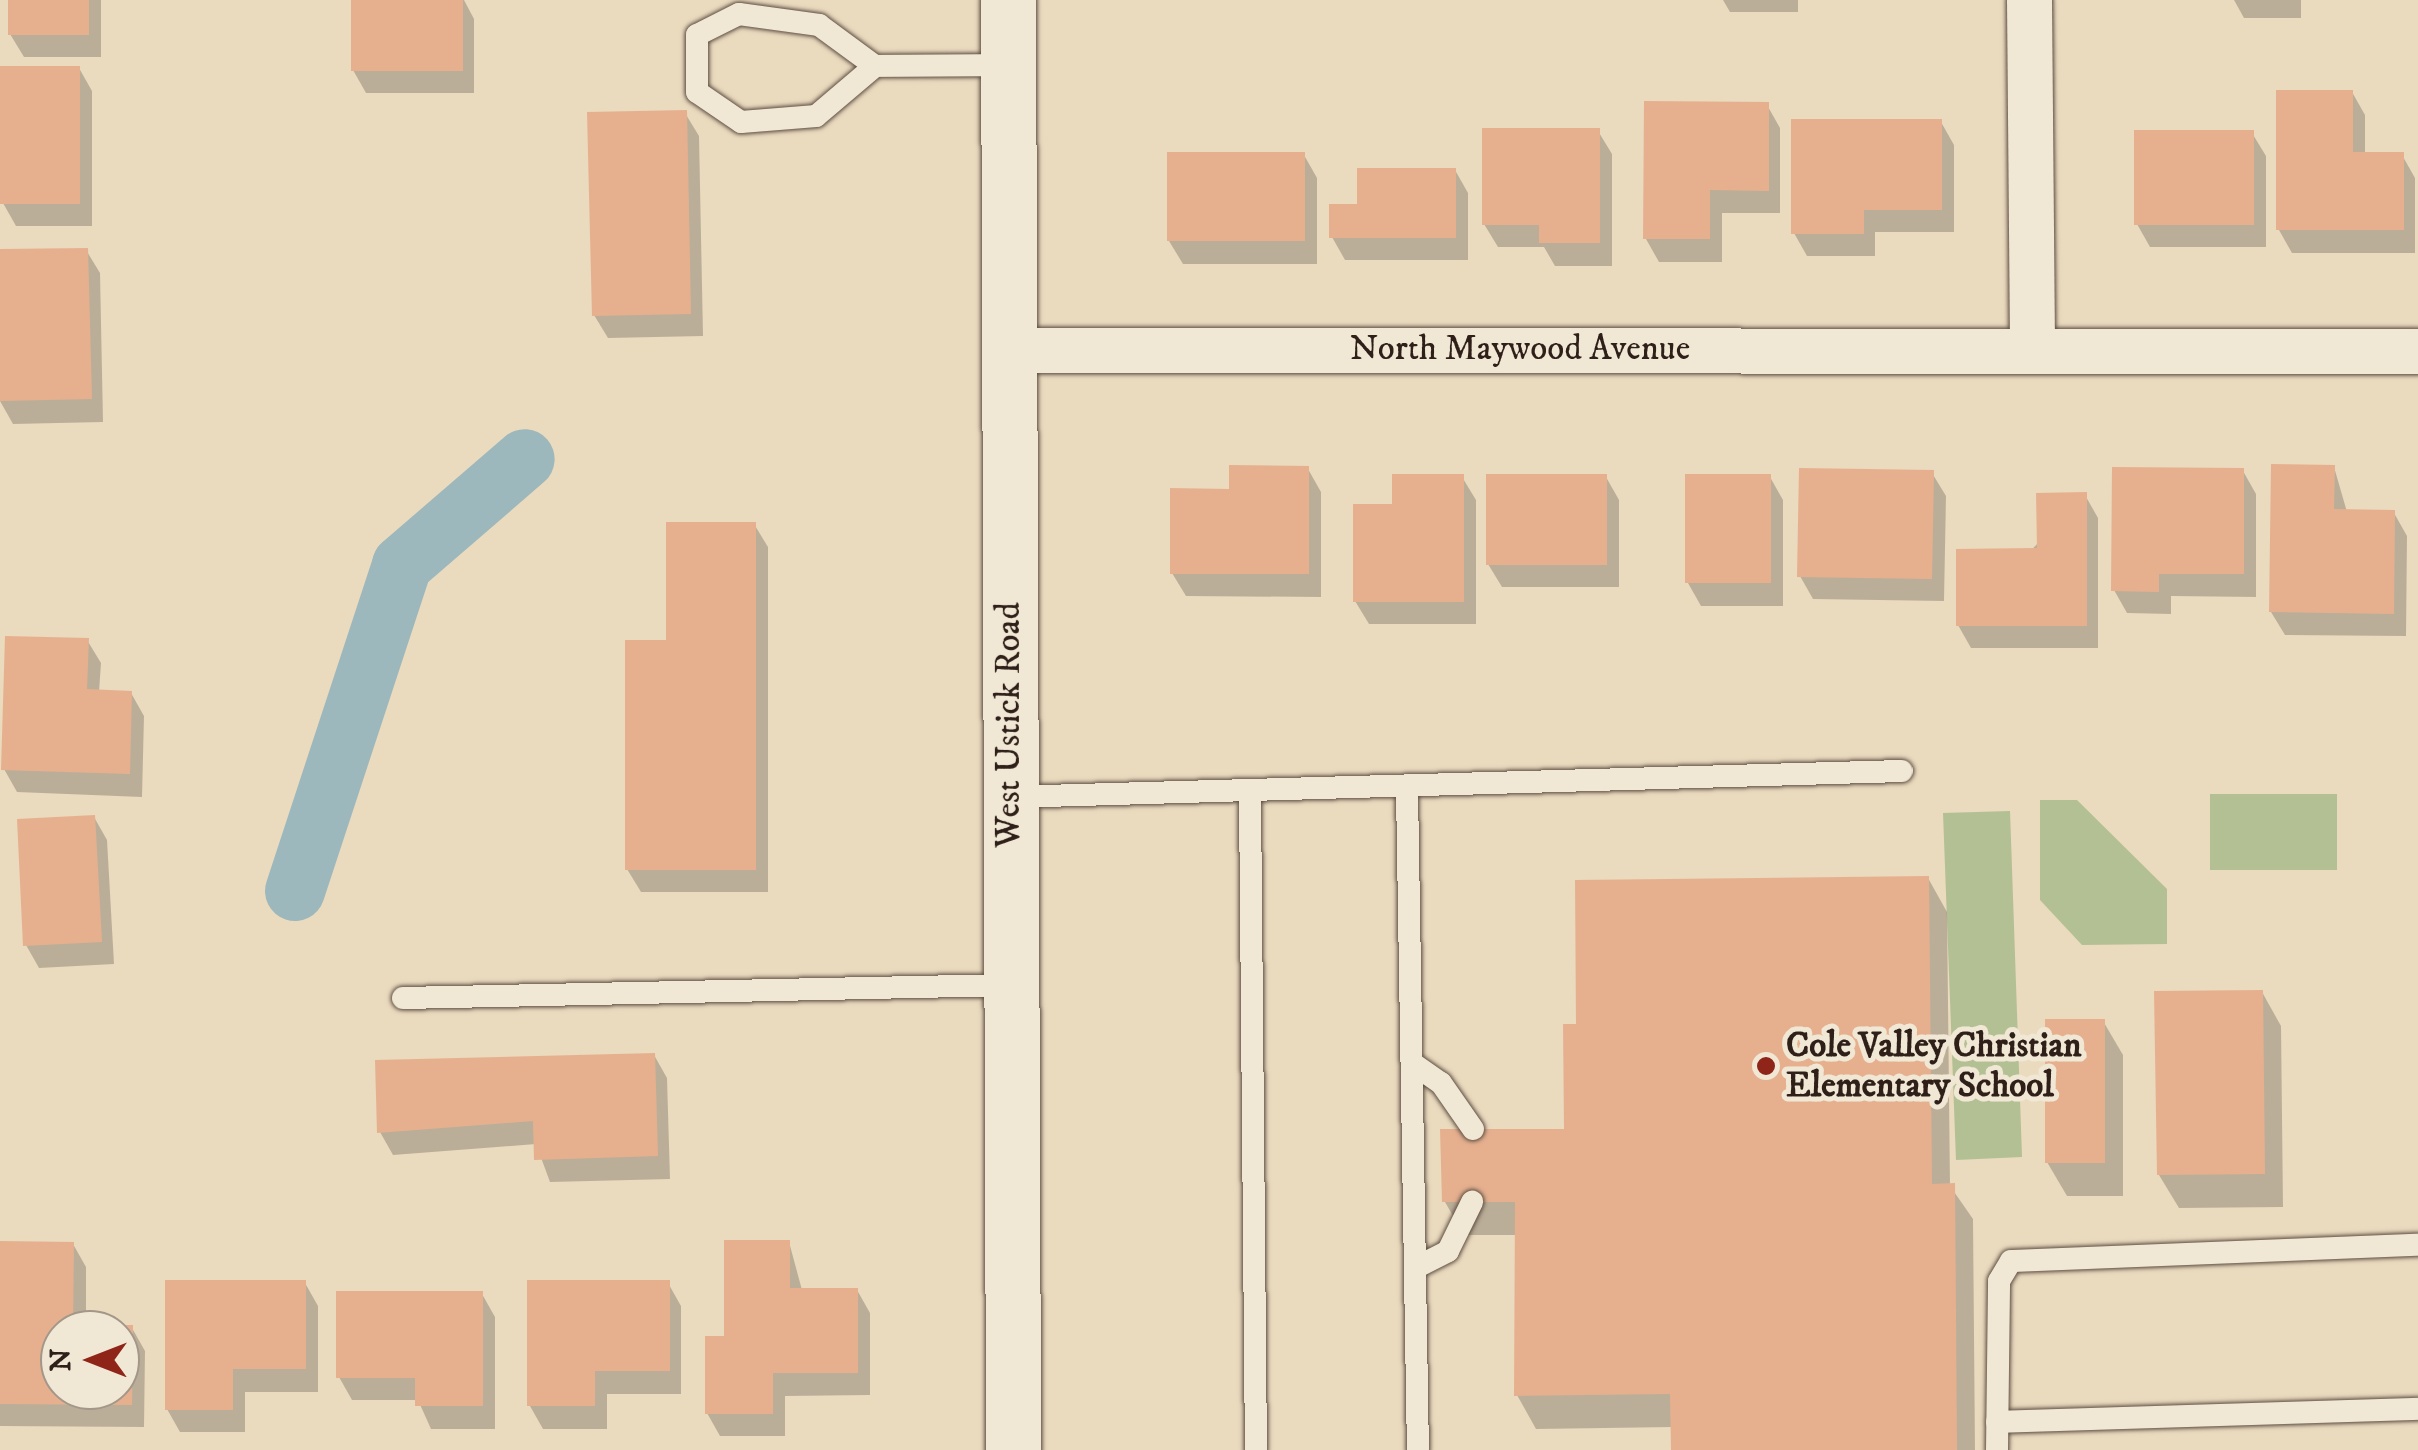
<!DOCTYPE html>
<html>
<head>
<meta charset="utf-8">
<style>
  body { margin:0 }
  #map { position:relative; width:2418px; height:1450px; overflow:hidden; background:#eadabe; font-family:"IM FELL DW Pica",serif }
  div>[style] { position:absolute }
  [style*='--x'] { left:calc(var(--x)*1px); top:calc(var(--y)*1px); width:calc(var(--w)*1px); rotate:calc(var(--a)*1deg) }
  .green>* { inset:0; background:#b3c094 }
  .shadow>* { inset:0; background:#0003 }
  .canal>* { height:60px; margin:-30px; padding:0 30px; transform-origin:30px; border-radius:30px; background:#9db8bc }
  .building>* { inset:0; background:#e6b08f }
  .roads { filter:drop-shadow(0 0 2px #5d4e42) drop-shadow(0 0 2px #5d4e42) }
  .lane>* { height:22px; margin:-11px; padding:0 11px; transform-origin:11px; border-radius:11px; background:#f1e7d5 }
  .street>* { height:45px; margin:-22.5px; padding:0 22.5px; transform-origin:22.5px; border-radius:22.5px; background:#f1e7d5 }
  .secondary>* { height:55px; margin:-27.5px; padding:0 27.5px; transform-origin:27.5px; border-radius:27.5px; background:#f1e7d5 }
  .dots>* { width:28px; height:28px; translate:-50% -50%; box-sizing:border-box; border:5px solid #f1e7d5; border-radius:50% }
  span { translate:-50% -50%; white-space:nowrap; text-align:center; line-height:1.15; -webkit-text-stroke:10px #f1e7d5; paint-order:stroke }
  .street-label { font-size:35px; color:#2e1f18 }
  .poi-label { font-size:35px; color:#2e1f18; font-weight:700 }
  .left { translate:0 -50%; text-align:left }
  .north { position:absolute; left:40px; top:1310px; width:100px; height:100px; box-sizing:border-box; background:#f1e7d5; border:2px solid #a39789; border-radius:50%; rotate:270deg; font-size:28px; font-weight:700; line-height:40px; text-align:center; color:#2e1f18 }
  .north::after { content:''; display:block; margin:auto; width:35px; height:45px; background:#8f2418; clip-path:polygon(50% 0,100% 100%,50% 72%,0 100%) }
</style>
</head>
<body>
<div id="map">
  <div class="green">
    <div style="clip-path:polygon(2210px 794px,2337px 794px,2337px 870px,2210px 870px)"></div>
    <div style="clip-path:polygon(2040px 800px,2077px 800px,2167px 889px,2167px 944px,2082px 945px,2040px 900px)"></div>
    <div style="clip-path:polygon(2010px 811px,2022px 1157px,1956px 1160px,1943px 813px)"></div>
  </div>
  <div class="shadow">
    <div style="clip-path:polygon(10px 0,101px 0,101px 57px,24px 57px,10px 34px)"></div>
    <div style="clip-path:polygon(353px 0,464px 0,474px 19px,474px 93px,366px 93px,353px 70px)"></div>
    <div style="clip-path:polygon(1723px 0,1798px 0,1798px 12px,1730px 12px)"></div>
    <div style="clip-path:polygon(2234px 0,2301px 0,2301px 18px,2244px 18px)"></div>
    <div style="clip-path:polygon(79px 68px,92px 91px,92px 226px,16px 226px,3px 203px)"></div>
    <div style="clip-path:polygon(2352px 92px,2365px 115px,2365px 155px,2402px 155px,2415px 178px,2415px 253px,2292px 253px,2279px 230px)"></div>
    <div style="clip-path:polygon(1767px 105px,1780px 128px,1780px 213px,1722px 213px,1722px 262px,1659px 262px,1646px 239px)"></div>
    <div style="clip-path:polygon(685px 113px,699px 136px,703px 336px,608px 338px,594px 315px)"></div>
    <div style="clip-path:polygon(1941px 122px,1954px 145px,1954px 232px,1875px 232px,1875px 256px,1807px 256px,1794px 233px)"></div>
    <div style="clip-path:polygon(1598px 131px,1612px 154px,1612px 266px,1555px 266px,1544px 247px,1498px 247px,1484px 224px)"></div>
    <div style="clip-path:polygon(2252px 133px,2266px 156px,2266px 247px,2150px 247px,2137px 224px)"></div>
    <div style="clip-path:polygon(1304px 155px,1317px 178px,1317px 264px,1183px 264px,1169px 241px)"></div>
    <div style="clip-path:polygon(1455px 170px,1468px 193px,1468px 260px,1345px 260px,1332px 237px,1359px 207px)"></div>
    <div style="clip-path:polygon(86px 250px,100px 273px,103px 422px,13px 424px,0 401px,0 252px)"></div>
    <div style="clip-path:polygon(2334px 467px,2347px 512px,2394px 513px,2407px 536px,2406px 636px,2285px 635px,2271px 612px)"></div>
    <div style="clip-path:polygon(1308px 469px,1321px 492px,1321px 597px,1186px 596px,1172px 573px,1231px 491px)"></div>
    <div style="clip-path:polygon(2243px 471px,2256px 494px,2256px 597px,2171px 596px,2171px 614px,2127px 613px,2114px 590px)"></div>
    <div style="clip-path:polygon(1932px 473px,1946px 496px,1944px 601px,1813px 599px,1800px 576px)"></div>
    <div style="clip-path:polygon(1462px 477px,1476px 500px,1476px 624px,1369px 624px,1355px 601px,1394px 506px)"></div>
    <div style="clip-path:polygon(1606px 477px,1619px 500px,1619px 587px,1502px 587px,1488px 564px)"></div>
    <div style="clip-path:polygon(1770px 477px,1783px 500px,1783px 606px,1701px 606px,1688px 583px)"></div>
    <div style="clip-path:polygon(2085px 495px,2098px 518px,2098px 648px,1971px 648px,1958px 625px)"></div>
    <div style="clip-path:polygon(754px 524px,768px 547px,768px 892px,641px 892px,627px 869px,668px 643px)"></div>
    <div style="clip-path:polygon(87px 640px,101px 663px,99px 692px,131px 693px,144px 716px,142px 797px,17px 792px,4px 769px)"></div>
    <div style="clip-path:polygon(94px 817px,107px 840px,114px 964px,39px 968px,26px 945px)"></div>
    <div style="clip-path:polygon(1928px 878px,1947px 912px,1950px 1186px,1973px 1219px,1975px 1450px,1673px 1450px,1673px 1427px,1536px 1429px,1517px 1395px,1518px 1235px,1464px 1235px,1445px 1202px,1566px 1132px,1578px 1027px)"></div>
    <div style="clip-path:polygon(2262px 992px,2281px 1026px,2283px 1207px,2179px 1208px,2159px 1175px)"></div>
    <div style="clip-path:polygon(2103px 1021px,2123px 1055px,2123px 1196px,2067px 1196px,2047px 1162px)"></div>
    <div style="clip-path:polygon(654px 1055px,667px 1078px,670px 1179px,550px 1182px,536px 1144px,393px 1155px,380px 1132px)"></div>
    <div style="clip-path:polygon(789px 1242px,802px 1290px,857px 1290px,870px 1313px,870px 1395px,785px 1396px,785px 1436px,720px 1436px,707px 1413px,726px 1339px)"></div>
    <div style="clip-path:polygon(evenodd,0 1244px,73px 1244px,86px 1267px,86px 1328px,132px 1328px,145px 1351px,144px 1427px,0 1426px,0 1244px,60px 1330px,120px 1330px,120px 1390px,60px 1390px,60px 1330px)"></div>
    <div style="clip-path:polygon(305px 1283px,318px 1306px,318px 1392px,245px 1392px,245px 1432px,180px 1432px,167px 1409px)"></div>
    <div style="clip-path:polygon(668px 1283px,681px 1306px,681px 1394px,607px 1394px,607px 1429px,543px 1429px,530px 1406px)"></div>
    <div style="clip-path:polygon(482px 1294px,495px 1317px,495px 1429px,431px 1429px,418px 1400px,352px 1400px,339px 1377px)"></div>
  </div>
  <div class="canal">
    <div style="--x:295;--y:891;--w:343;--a:-71.8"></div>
    <div style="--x:402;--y:565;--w:162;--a:-40.8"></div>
  </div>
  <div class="building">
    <div style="clip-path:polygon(8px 0,89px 0,89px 35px,8px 35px)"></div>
    <div style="clip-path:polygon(351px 0,463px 0,463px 71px,351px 71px)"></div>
    <div style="clip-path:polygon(0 66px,80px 66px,80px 204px,0 204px)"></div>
    <div style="clip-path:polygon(2276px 90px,2353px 90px,2353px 152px,2404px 152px,2404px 230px,2276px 230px)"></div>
    <div style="clip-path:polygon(1644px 101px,1769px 102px,1769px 191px,1710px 190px,1710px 239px,1643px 239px)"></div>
    <div style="clip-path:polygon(687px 110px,691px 314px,592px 316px,587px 112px)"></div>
    <div style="clip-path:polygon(1791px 119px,1942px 119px,1942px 210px,1864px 210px,1864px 234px,1791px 234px)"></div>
    <div style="clip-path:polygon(1482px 128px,1600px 128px,1600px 243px,1539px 243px,1539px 225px,1482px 225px)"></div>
    <div style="clip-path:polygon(2134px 130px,2254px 130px,2254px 225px,2134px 225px)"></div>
    <div style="clip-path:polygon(1167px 152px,1305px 152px,1305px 241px,1167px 241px)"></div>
    <div style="clip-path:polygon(1357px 168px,1456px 168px,1456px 238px,1329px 238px,1329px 204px,1357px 204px)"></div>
    <div style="clip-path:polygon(88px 248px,92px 399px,0 401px,0 249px)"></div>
    <div style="clip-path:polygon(2271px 464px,2335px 465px,2334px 509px,2395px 510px,2394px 614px,2269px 612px)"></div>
    <div style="clip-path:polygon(1229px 465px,1309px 466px,1309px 574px,1170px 574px,1170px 488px,1229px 489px)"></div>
    <div style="clip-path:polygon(2112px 467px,2244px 468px,2244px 574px,2159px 574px,2159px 592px,2111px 591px)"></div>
    <div style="clip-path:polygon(1799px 468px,1934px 470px,1932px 579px,1797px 577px)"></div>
    <div style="clip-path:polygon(1392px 474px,1464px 474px,1464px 602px,1353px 602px,1353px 504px,1392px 504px)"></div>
    <div style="clip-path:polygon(1486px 474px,1607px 474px,1607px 565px,1486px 565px)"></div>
    <div style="clip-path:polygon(1685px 474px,1771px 474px,1771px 583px,1685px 583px)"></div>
    <div style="clip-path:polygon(2087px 492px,2087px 626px,1956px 626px,1956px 549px,2037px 548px,2036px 493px)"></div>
    <div style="clip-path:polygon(666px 522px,756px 522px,756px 870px,625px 870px,625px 640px,666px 640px)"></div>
    <div style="clip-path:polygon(5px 636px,89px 638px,87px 689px,132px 691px,130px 774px,1px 770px)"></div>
    <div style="clip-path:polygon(95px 815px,102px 942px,23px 946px,17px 819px)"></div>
    <div style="clip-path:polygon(1929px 876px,1932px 1184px,1955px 1183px,1957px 1450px,1671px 1450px,1670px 1394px,1514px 1396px,1515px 1202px,1442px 1202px,1440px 1129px,1564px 1129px,1563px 1024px,1576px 1024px,1575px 880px)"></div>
    <div style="clip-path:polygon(2263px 990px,2265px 1174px,2157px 1175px,2154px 991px)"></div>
    <div style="clip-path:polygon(2045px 1019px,2105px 1019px,2105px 1163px,2045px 1163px)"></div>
    <div style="clip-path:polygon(655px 1053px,658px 1156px,534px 1160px,533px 1121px,377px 1133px,375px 1060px)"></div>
    <div style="clip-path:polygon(724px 1240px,790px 1240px,790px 1288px,858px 1288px,858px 1373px,773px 1373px,773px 1414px,705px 1414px,705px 1336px,724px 1336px)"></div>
    <div style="clip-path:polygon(evenodd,0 1241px,74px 1242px,73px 1325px,133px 1325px,132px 1405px,0 1404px,0 1241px,60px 1330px,120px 1330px,120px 1390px,60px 1390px,60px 1330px)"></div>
    <div style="clip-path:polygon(165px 1280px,306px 1280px,306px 1369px,233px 1369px,233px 1410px,165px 1410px)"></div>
    <div style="clip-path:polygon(527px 1280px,670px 1280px,670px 1371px,595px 1371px,595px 1406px,527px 1406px)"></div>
    <div style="clip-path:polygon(336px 1291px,483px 1291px,483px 1406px,415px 1406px,415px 1378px,336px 1378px)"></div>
  </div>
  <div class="roads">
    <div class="lane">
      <div style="--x:875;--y:66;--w:77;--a:139.7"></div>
      <div style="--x:816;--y:116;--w:75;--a:175.4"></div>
      <div style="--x:741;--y:122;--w:53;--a:-145.7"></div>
      <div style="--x:697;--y:92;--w:57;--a:-90"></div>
      <div style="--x:697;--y:35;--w:47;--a:-26.6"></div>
      <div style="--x:739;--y:14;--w:81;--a:7.8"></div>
      <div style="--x:819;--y:25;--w:69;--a:36.2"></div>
      <div style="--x:875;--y:66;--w:133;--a:-0.4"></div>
      <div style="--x:1407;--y:790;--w:660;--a:89.05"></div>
      <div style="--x:1250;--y:795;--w:655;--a:89.48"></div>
      <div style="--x:1010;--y:797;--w:892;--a:-1.67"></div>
      <div style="--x:403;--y:998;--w:605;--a:-1.23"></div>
      <div style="--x:1412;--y:1063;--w:35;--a:35"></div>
      <div style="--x:1441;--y:1083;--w:56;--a:55.2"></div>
      <div style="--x:1415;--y:1268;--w:37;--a:-27"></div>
      <div style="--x:1448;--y:1251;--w:55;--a:-63.9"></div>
      <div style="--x:1997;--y:1422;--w:421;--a:-1.8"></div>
      <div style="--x:1997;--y:1450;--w:169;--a:-89.3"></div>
      <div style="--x:1999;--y:1281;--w:23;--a:-59"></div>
      <div style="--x:2011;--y:1261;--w:407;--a:-2.3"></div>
    </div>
    <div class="street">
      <div style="--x:2029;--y:0;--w:347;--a:89.5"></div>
      <div style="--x:1008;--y:350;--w:1410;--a:0.04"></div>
    </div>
    <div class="secondary">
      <div style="--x:1008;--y:0;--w:1450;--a:89.8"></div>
    </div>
  </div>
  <div class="dots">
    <div style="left:1766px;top:1066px;background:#8f2418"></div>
  </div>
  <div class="street-label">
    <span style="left:1520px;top:349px">North Maywood Avenue</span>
    <span style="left:1009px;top:725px;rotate:-90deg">West Ustick Road</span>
  </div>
  <div class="poi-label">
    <span class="left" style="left:1786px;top:1066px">Cole Valley Christian<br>Elementary School</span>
  </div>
  <div class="north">N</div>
</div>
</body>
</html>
